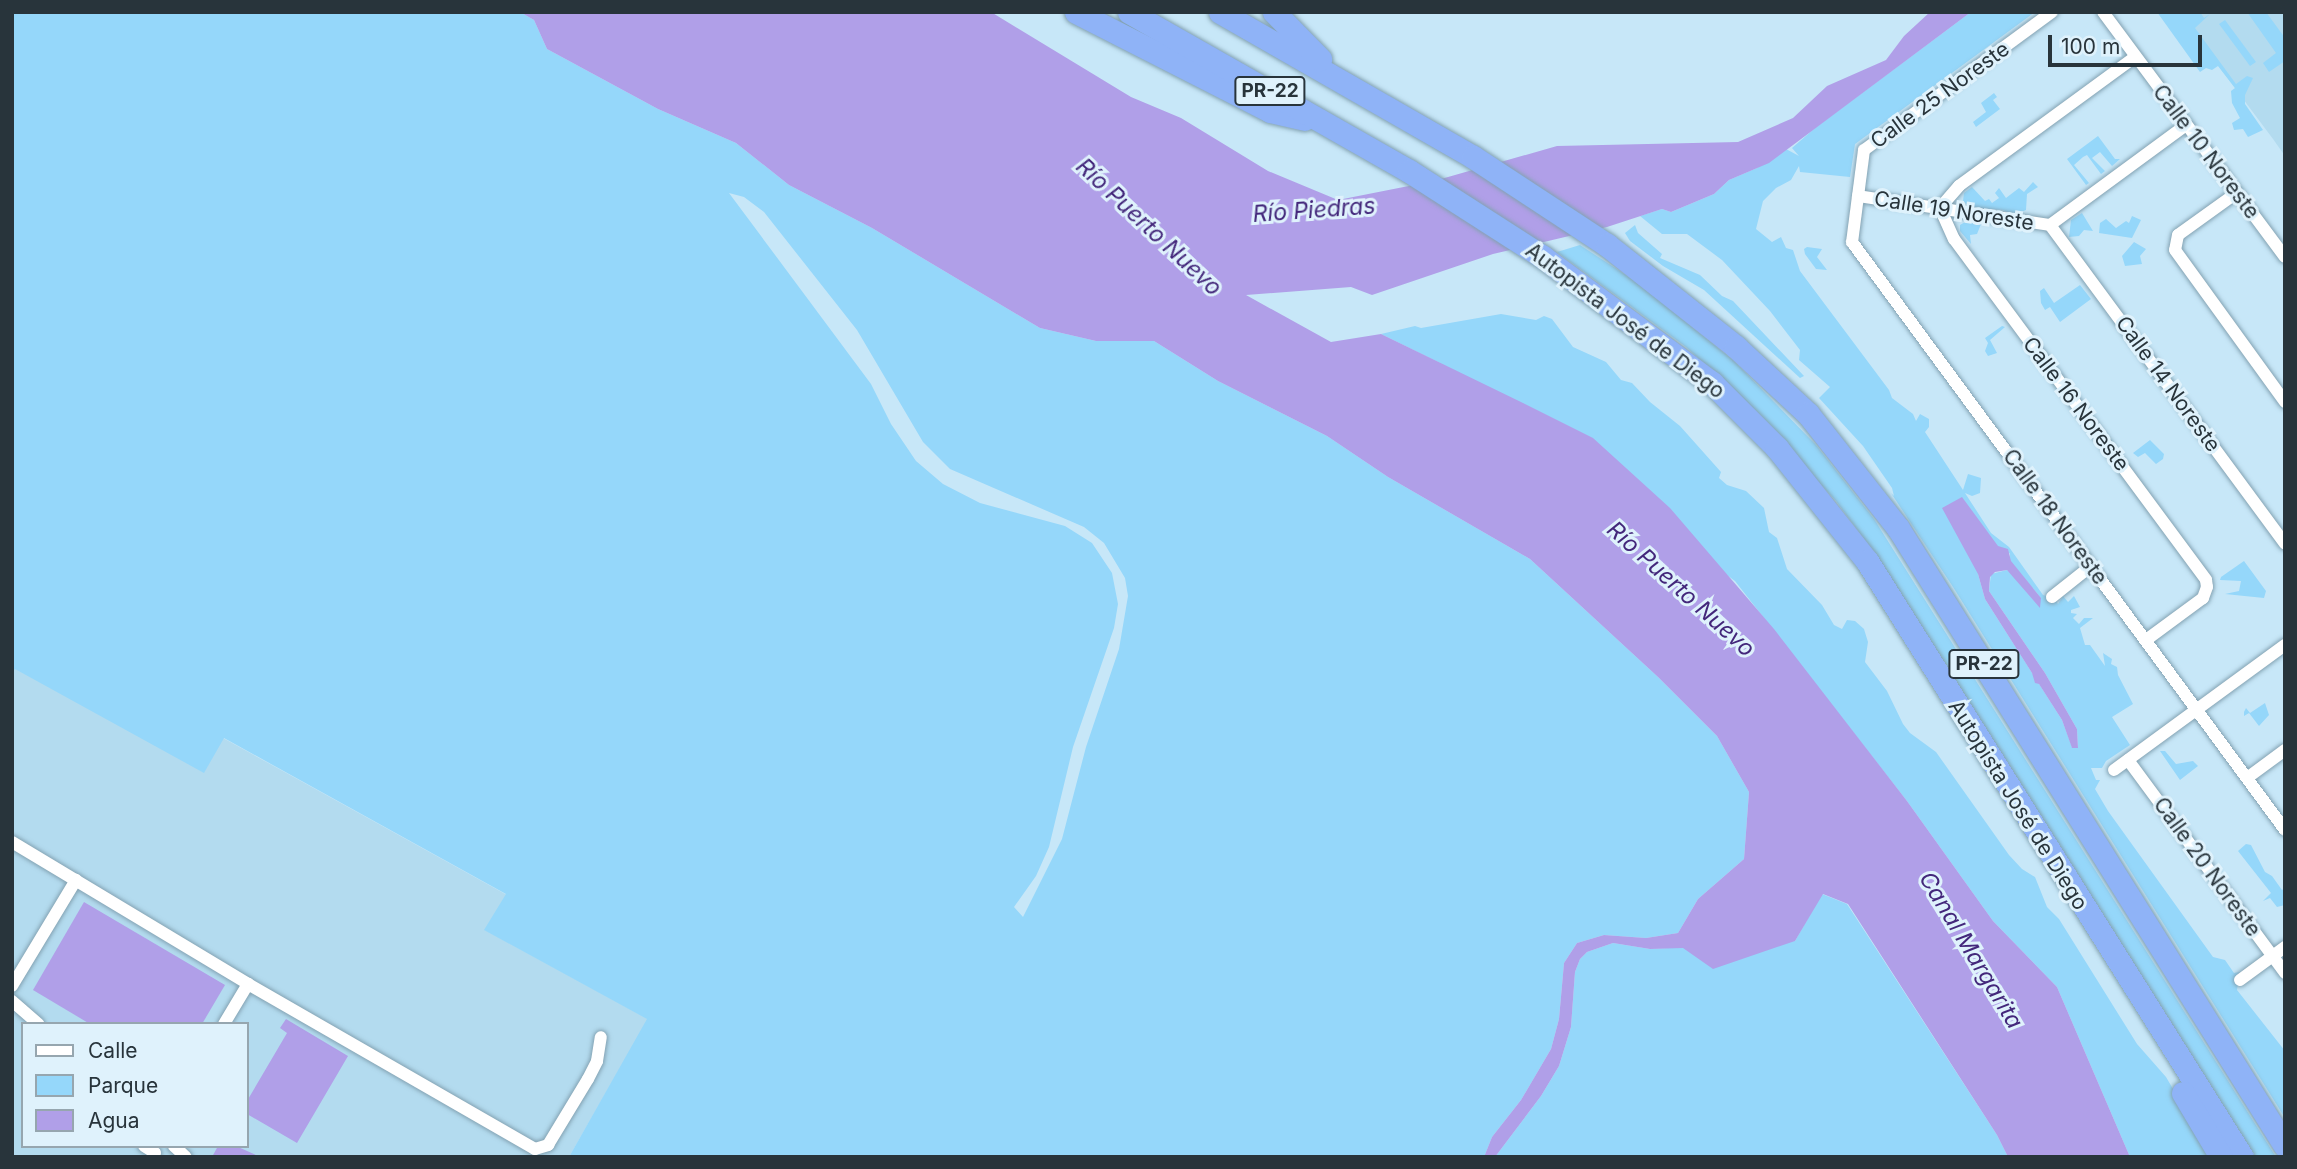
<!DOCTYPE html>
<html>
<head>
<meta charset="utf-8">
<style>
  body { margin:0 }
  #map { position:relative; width:2297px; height:1169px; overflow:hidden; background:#c7e7f8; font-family:Inter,sans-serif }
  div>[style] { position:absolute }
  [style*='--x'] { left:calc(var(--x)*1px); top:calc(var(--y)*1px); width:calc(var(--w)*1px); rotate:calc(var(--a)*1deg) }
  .built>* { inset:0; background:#b3dbef }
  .green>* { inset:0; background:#95d7fa }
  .water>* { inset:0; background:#b09fe8 }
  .roads { filter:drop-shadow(0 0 2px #83a2b2) drop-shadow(0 0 2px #83a2b2) }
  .minor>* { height:12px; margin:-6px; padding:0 6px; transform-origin:6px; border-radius:6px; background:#fff }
  .motorway>* { height:23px; margin:-11.5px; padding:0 11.5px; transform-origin:11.5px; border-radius:11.5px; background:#8fb3f7 }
  span { translate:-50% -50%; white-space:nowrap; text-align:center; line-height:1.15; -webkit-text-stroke:6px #dff2fc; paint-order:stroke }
  .shield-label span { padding:2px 5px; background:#dff2fc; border:2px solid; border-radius:5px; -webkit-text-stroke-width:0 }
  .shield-label { font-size:19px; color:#28343b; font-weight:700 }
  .street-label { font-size:21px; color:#28343b }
  .water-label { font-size:23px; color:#43277b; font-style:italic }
  .frame { position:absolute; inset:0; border:14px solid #28343b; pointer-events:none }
  .legend { position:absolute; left:21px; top:1022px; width:228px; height:126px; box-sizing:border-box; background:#dff2fc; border:2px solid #96a6af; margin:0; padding:9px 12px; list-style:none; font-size:21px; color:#28343b }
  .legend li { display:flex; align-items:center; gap:14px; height:35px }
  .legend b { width:35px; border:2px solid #96a6af }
  .scale { position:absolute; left:2048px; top:35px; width:154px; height:32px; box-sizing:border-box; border:4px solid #28343b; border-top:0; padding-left:9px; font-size:21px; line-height:24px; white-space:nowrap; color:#28343b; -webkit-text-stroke:5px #dff2fc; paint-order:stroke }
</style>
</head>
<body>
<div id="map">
  <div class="built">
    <div style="clip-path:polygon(2178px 12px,2285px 12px,2285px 156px,2273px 139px)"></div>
    <div style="clip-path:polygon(evenodd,15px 668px,204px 772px,223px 738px,507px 895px,485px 930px,648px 1019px,569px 1157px,12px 1157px,12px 673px,15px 668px,23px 1024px,247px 1024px,247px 1146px,23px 1146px,23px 1024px)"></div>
  </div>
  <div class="green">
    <div style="clip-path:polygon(evenodd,12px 12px,520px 12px,534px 20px,547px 49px,658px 109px,736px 143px,789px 185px,872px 228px,1040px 328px,1096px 341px,1154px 341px,1218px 381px,1327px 436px,1388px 477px,1530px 559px,1658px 677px,1717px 736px,1749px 792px,1744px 859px,1698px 899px,1678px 933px,1646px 938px,1604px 935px,1577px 943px,1564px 963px,1559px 1019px,1551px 1049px,1521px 1100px,1492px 1137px,1484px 1157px,569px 1157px,647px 1019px,484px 930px,506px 894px,224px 738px,204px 773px,15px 669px,12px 673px,12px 12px,729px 193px,744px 197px,764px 212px,857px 330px,923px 442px,950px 469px,1084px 527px,1104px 543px,1125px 578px,1128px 596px,1119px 649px,1086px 747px,1062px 839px,1023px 917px,1014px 907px,1036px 876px,1049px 847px,1073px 747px,1114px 628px,1118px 604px,1112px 573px,1092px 543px,1065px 526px,980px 503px,943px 484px,916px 461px,891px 424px,871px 384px,729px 193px)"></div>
    <div style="clip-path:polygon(evenodd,1971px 12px,2035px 12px,1855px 144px,1850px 177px,1800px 172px,1799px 166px,1791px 180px,1776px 188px,1763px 201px,1756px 229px,1772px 242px,1781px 237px,1786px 248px,1793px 250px,1800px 271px,1889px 390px,1892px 398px,1913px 414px,1916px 421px,1920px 414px,1929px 419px,1929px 427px,1925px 432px,1963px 490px,1968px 474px,1981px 478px,1980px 493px,1972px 496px,1965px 493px,1991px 533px,2009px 547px,2043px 595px,2055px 599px,2058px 604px,2063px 596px,2068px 602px,2074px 596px,2080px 607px,2071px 610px,2071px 613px,2077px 614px,2073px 618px,2079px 624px,2084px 618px,2093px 618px,2080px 628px,2085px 645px,2090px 645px,2105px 666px,2103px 653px,2112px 659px,2111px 664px,2117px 667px,2118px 675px,2133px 704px,2112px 717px,2130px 745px,2106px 761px,2102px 768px,2091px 768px,2096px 780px,2100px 780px,2095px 789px,2108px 811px,2213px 957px,2225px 960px,2234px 973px,2240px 972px,2237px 990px,2285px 1051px,2285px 1118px,1953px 587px,1891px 493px,1894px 496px,1892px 488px,1863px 446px,1819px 398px,1830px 387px,1799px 360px,1800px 350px,1770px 311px,1722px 260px,1687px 234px,1662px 234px,1640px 216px,1662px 209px,1671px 212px,1714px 194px,1729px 180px,1757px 168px,1786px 149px,1799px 156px,1792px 148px,1815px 128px,1971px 12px,2010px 553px,2010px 561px,2041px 598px,2007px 570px,1991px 574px,1989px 591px,2045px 673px,2077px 729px,2078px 748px,2072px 747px,2062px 720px,1985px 599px,1978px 574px,2010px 553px)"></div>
    <div style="clip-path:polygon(2157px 12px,2200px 12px,2204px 18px,2210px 14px,2195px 28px,2236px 84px,2247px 76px,2253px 78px,2245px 95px,2245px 104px,2263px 130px,2248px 137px,2243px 129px,2234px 130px,2232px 123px,2240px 118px,2232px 103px,2231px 91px,2235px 88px,2218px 66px,2212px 70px,2206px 68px,2200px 72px)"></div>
    <div style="clip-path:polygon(2247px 12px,2266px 12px,2285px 38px,2285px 61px,2269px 72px,2263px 63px,2276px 53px)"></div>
    <div style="clip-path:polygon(2225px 20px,2256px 62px,2250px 66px,2219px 24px)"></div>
    <div style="clip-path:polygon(1994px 93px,1997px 97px,1993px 100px,2000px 109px,1976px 127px,1973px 122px,1986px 112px,1981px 103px)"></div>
    <div style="clip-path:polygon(2098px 136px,2115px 159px,2120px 159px,2112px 166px,2100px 152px,2092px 158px,2105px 171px,2101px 174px,2087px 155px,2083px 157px,2074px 165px,2089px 183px,2086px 185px,2067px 159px)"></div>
    <div style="clip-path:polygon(2033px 182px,2038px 187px,2027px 194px,2026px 210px,2014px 215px,2003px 210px,1971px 208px,1963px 201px,1964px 193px,1972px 187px,1985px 201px,1989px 199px,1992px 203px,1999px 198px,1995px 193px,1999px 188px,2006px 198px,2019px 188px,2024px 192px)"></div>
    <div style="clip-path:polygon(2082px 213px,2093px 231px,2084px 230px,2079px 236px,2069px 237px,2071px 220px)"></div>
    <div style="clip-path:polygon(2132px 216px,2141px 220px,2132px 238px,2099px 233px,2100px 223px,2106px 219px,2116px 228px,2126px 221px,2129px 223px)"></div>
    <div style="clip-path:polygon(1965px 222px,1981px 224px,1977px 234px,1970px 235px,1971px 244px,1960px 231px,1960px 225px)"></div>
    <div style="clip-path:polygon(1635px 225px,1638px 233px,1662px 254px,1660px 258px,1700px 275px,1722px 296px,1733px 301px,1804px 376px,1800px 378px,1704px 290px,1663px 266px,1630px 241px,1625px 233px)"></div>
    <div style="clip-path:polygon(2134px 242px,2146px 249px,2140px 256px,2142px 264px,2125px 266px,2122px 256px)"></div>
    <div style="clip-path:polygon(1580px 245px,1638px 283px,1734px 361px,1816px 445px,1874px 519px,2276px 1157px,2253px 1157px,1867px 543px,1836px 501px,1731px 387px,1686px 347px,1557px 252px)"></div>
    <div style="clip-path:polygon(1807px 247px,1822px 249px,1817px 257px,1827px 270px,1816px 269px,1805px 254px,1804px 249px)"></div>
    <div style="clip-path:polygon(2080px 285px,2091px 299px,2060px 322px,2050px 307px,2045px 310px,2041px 303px,2040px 291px,2044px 288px,2054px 303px)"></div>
    <div style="clip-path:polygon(1501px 314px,1536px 320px,1544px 316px,1552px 319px,1573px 347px,1606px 362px,1621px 380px,1632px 383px,1650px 402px,1680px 426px,1721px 472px,1719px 478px,1727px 485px,1746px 491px,1764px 508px,1769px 532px,1777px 538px,1787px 569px,1822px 605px,1834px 625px,1842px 629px,1847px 620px,1855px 621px,1864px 629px,1868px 642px,1865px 662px,1887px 691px,1903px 724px,1910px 733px,1936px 752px,2009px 855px,2022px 869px,2035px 877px,2047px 907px,2059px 919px,2137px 1044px,2166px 1077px,2213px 1157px,2130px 1157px,2057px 987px,1993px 921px,1907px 801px,1735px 581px,1440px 363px,1381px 334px,1415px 326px,1421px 328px)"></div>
    <div style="clip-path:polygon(2002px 326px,2005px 327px,1990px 340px,1997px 353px,1988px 356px,1985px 351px,1988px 343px,1985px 338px)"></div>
    <div style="clip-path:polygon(2150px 440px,2164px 454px,2163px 459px,2156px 464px,2145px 453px,2138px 457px,2133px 453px)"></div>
    <div style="clip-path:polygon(2244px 561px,2266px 591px,2264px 598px,2225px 594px,2239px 591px,2241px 581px,2220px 580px,2221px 577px)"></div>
    <div style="clip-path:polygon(2265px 703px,2269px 715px,2259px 726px,2249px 713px,2244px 716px,2244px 712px,2246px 708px,2250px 713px)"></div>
    <div style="clip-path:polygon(2160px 751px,2165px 751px,2176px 764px,2193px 761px,2198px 766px,2180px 780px)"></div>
    <div style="clip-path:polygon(2246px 844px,2251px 845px,2265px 872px,2272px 876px,2282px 890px,2285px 888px,2285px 905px,2277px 907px,2270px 898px,2263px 901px,2271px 893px,2238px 851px)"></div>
    <div style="clip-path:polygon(1822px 894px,1847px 904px,1997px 1135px,2008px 1157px,1495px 1157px,1541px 1096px,1559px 1066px,1571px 1027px,1575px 972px,1580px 959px,1587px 952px,1613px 943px,1650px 949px,1795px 941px)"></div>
  </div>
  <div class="water">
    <div style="clip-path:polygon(520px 12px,991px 12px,1131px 97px,1181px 118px,1268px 171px,1338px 200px,1434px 181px,1557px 146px,1738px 142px,1793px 118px,1827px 86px,1886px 60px,1904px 36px,1930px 12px,1971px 12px,1769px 163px,1729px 180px,1714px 194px,1671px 212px,1662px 209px,1607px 227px,1493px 254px,1372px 295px,1351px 287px,1246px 295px,1331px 342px,1381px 334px,1523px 403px,1593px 438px,1670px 508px,1774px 629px,1907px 801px,1993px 921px,2057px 987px,2130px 1157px,2008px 1157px,1997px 1135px,1848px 904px,1823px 894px,1795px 941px,1713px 969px,1683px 948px,1650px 949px,1613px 943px,1587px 952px,1580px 959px,1575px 972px,1571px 1027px,1559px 1066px,1541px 1096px,1495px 1157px,1484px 1157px,1492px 1137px,1521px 1100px,1551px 1049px,1559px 1019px,1564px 963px,1577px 943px,1604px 935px,1646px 938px,1678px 933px,1698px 899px,1744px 859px,1749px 792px,1717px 736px,1658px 677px,1530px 559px,1388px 477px,1327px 436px,1218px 381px,1154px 341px,1096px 341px,1040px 328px,872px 228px,789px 185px,736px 143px,658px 109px,547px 49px,534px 20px)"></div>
    <div style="clip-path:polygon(1962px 497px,1998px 546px,2008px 549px,2011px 561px,2041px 598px,2040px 608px,2007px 570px,1995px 572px,1990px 577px,1989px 591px,2045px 673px,2077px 729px,2078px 748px,2072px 748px,2062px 720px,2039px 684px,2035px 683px,2032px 673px,1985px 599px,1978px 574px,1942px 508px)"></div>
    <div style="clip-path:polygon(84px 902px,225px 985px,202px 1024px,90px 1024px,33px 990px)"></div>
    <div style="clip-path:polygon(286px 1019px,348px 1056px,297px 1143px,247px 1114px,247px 1101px,287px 1033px,280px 1028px)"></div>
    <div style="clip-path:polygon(218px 1146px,236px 1146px,258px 1156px,212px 1157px)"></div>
  </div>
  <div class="roads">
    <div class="minor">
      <div style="--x:2052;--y:12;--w:233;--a:143.7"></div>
      <div style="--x:1864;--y:150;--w:93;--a:97.4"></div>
      <div style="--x:1852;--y:242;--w:730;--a:53.63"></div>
      <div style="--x:2103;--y:12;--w:305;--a:53.4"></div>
      <div style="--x:2135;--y:57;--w:218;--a:143.8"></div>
      <div style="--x:1959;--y:186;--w:29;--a:131"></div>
      <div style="--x:1940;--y:208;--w:34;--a:66"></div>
      <div style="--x:1954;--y:239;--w:424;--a:53.5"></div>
      <div style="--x:2206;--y:580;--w:7;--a:82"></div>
      <div style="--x:2207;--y:587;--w:12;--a:110"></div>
      <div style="--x:2203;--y:598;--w:71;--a:143.6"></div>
      <div style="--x:2235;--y:194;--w:70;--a:144.3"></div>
      <div style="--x:2178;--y:235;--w:15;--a:101"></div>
      <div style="--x:2175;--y:250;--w:188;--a:54.1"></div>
      <div style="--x:1858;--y:196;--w:194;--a:8.6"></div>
      <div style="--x:2050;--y:225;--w:169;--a:-36.3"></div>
      <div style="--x:2050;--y:225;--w:396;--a:53.6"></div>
      <div style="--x:2052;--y:597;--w:50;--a:-38.5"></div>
      <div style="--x:2128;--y:760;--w:265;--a:53.6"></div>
      <div style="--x:2114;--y:770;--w:212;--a:-36.2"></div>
      <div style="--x:2247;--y:778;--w:47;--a:-36.4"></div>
      <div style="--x:12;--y:842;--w:275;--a:31"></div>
      <div style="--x:248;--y:984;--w:331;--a:29.9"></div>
      <div style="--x:535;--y:1149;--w:14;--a:-17"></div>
      <div style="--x:548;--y:1145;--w:77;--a:-58.8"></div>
      <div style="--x:588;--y:1079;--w:20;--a:-63"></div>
      <div style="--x:597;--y:1061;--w:24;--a:-81"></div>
      <div style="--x:2240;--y:980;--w:56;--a:-36.3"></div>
      <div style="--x:12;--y:986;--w:124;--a:-58.9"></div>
      <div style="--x:12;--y:1001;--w:35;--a:41"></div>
      <div style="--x:224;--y:1024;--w:47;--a:-59"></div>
      <div style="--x:144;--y:1146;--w:13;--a:32"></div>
      <div style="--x:174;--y:1146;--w:16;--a:43"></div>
    </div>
    <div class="motorway">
      <div style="--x:1076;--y:12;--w:218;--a:27"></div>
      <div style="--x:1270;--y:111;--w:35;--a:13"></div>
      <div style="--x:1129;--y:12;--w:322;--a:29.6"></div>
      <div style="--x:1409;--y:171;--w:159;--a:32.7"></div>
      <div style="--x:1543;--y:257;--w:211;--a:36.7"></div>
      <div style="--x:1712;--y:383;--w:92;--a:45"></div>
      <div style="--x:1777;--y:448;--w:144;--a:51.5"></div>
      <div style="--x:1867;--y:561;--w:704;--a:57.82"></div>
      <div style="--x:1220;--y:12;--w:292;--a:29.8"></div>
      <div style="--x:1473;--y:157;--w:160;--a:33.3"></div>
      <div style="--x:1607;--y:245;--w:164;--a:38.3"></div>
      <div style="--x:1736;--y:347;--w:98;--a:42.9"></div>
      <div style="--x:1808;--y:414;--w:145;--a:51.7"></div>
      <div style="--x:1898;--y:528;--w:729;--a:57.94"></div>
      <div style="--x:1274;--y:12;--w:66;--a:45.6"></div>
      <div style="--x:2183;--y:1093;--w:74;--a:59.3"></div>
    </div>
  </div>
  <div class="shield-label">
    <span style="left:1270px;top:91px">PR-22</span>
    <span style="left:1984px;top:664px">PR-22</span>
  </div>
  <div class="street-label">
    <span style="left:1940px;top:95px;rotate:-36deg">Calle 25 Noreste</span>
    <span style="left:2206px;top:152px;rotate:53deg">Calle 10 Noreste</span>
    <span style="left:1954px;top:211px;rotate:9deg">Calle 19 Noreste</span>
    <span style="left:1625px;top:321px;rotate:37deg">Autopista José de Diego</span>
    <span style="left:2168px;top:384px;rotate:54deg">Calle 14 Noreste</span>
    <span style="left:2076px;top:404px;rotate:53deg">Calle 16 Noreste</span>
    <span style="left:2055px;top:517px;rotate:54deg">Calle 18 Noreste</span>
    <span style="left:2018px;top:805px;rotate:58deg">Autopista José de Diego</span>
    <span style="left:2207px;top:867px;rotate:54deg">Calle 20 Noreste</span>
  </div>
  <div class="water-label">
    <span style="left:1314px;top:210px;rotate:-4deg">Río Piedras</span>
    <span style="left:1149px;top:227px;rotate:43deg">Río Puerto Nuevo</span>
    <span style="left:1681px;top:589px;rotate:42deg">Río Puerto Nuevo</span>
    <span style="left:1971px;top:950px;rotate:59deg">Canal Margarita</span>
  </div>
  <div class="frame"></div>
  <ul class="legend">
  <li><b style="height:9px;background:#fff"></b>Calle</li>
  <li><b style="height:19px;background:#95d7fa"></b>Parque</li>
  <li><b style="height:19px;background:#b09fe8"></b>Agua</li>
  </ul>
  <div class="scale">100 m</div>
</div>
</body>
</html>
